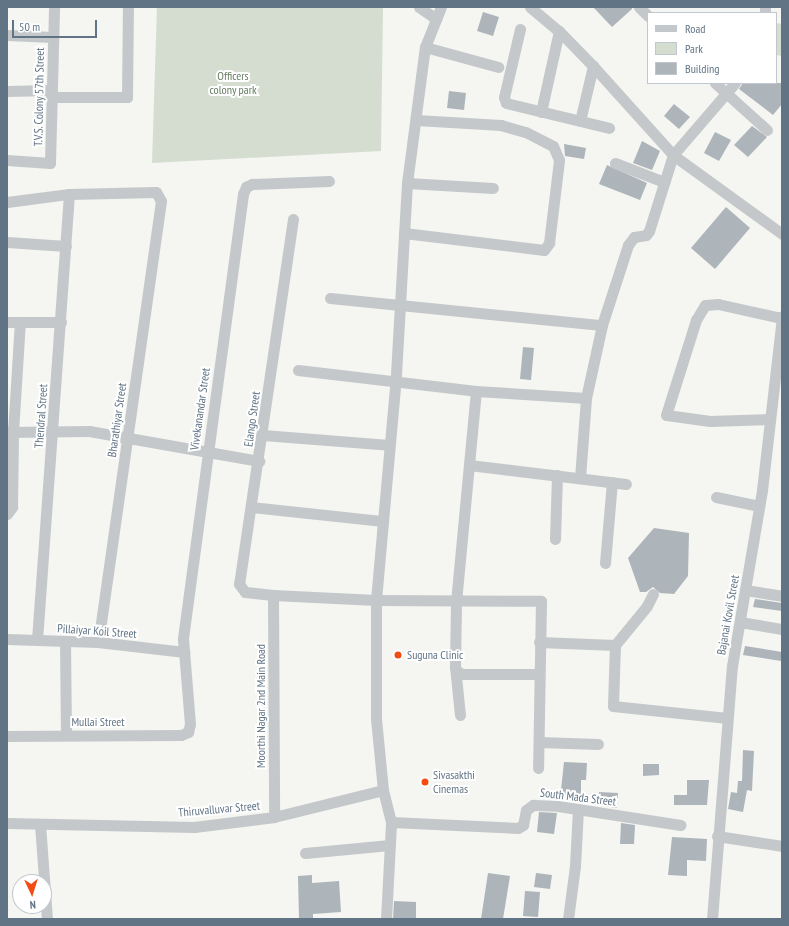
<!DOCTYPE html>
<html>
<head>
<meta charset="utf-8">
<style>
  body { margin:0 }
  #map { position:relative; width:789px; height:926px; overflow:hidden; background:#f5f5f1; font-family:"PT Sans Narrow",sans-serif }
  div>[style] { position:absolute }
  [style*='--x'] { left:calc(var(--x)*1px); top:calc(var(--y)*1px); width:calc(var(--w)*1px); rotate:calc(var(--a)*1deg) }
  .green>* { inset:0; background:#d5ddd1 }
  .building>* { inset:0; background:#adb5bb }
  .minor>* { height:11px; margin:-5.5px; padding:0 5.5px; transform-origin:5.5px; border-radius:5.5px; background:#c4c8cb }
  .dots>* { width:11px; height:11px; translate:-50% -50%; box-sizing:border-box; border:2px solid #fff; border-radius:50% }
  span { translate:-50% -50%; white-space:nowrap; text-align:center; line-height:1.15; -webkit-text-stroke:4px #fff; paint-order:stroke }
  .park-label { font-size:12px; color:#667b61 }
  .street-label { font-size:12px; color:#617485 }
  .poi-label { font-size:12px; color:#617485 }
  .left { translate:0 -50%; text-align:left }
  .frame { position:absolute; inset:0; border:8px solid #617485; pointer-events:none }
  .legend { position:absolute; left:647px; top:12px; width:130px; height:72px; box-sizing:border-box; background:#fff; border:1px solid #c0c7ce; margin:0; padding:5px 7px; list-style:none; font-size:12px; color:#617485 }
  .legend li { display:flex; align-items:center; gap:8px; height:20px }
  .legend b { width:20px; border:1px solid #c0c7ce }
  .north { position:absolute; left:12px; top:874px; width:40px; height:40px; box-sizing:border-box; background:#fff; border:1px solid #c0c7ce; border-radius:50%; rotate:176deg; font-size:11px; font-weight:700; line-height:16px; text-align:center; color:#617485 }
  .north::after { content:''; display:block; margin:auto; width:14px; height:18px; background:#f24b14; clip-path:polygon(50% 0,100% 100%,50% 72%,0 100%) }
  .scale { position:absolute; left:12px; top:20px; width:85px; height:18px; box-sizing:border-box; border:2px solid #617485; border-top:0; padding-left:5px; font-size:12px; line-height:14px; white-space:nowrap; color:#617485; -webkit-text-stroke:3px #fff; paint-order:stroke }
</style>
</head>
<body>
<div id="map">
  <div class="green">
    <div style="clip-path:polygon(157px 7px,383px 7px,381px 151px,152px 163px)"></div>
    <div style="clip-path:polygon(776px 23px,782px 24px,782px 56px,776px 55px)"></div>
  </div>
  <div class="building">
    <div style="clip-path:polygon(593px 7px,632px 7px,632px 9px,612px 27px)"></div>
    <div style="clip-path:polygon(483px 12px,499px 17px,493px 36px,477px 31px)"></div>
    <div style="clip-path:polygon(743px 83px,782px 83px,782px 104px,773px 115px,739px 89px)"></div>
    <div style="clip-path:polygon(449px 91px,466px 93px,464px 110px,447px 108px)"></div>
    <div style="clip-path:polygon(674px 104px,690px 117px,679px 129px,664px 116px)"></div>
    <div style="clip-path:polygon(752px 126px,767px 137px,748px 157px,734px 145px)"></div>
    <div style="clip-path:polygon(715px 132px,731px 140px,719px 161px,704px 153px)"></div>
    <div style="clip-path:polygon(642px 141px,660px 151px,652px 170px,633px 163px)"></div>
    <div style="clip-path:polygon(564px 144px,586px 148px,584px 159px,565px 156px)"></div>
    <div style="clip-path:polygon(607px 165px,647px 183px,640px 200px,599px 184px)"></div>
    <div style="clip-path:polygon(726px 207px,750px 228px,715px 269px,691px 248px)"></div>
    <div style="clip-path:polygon(523px 347px,534px 348px,531px 380px,520px 379px)"></div>
    <div style="clip-path:polygon(654px 528px,689px 533px,688px 576px,674px 594px,660px 593px,653px 587px,646px 592px,640px 592px,628px 558px)"></div>
    <div style="clip-path:polygon(755px 599px,782px 603px,782px 611px,753px 607px)"></div>
    <div style="clip-path:polygon(745px 646px,782px 652px,781px 661px,743px 655px)"></div>
    <div style="clip-path:polygon(743px 750px,754px 751px,752px 791px,747px 790px,743px 812px,728px 809px,731px 792px,737px 793px,738px 781px,742px 781px)"></div>
    <div style="clip-path:polygon(564px 762px,587px 763px,586px 780px,581px 780px,581px 802px,560px 799px)"></div>
    <div style="clip-path:polygon(643px 764px,659px 764px,659px 775px,643px 776px)"></div>
    <div style="clip-path:polygon(687px 780px,709px 780px,707px 805px,674px 805px,674px 795px,687px 795px)"></div>
    <div style="clip-path:polygon(599px 792px,618px 793px,617px 808px,598px 805px)"></div>
    <div style="clip-path:polygon(539px 812px,557px 813px,554px 834px,537px 832px)"></div>
    <div style="clip-path:polygon(621px 823px,635px 825px,634px 844px,620px 844px)"></div>
    <div style="clip-path:polygon(672px 837px,707px 839px,706px 861px,687px 860px,687px 876px,668px 875px)"></div>
    <div style="clip-path:polygon(488px 873px,510px 876px,503px 919px,481px 919px)"></div>
    <div style="clip-path:polygon(536px 873px,552px 875px,550px 889px,534px 887px)"></div>
    <div style="clip-path:polygon(312px 875px,312px 883px,339px 881px,341px 912px,313px 914px,313px 919px,299px 919px,298px 876px)"></div>
    <div style="clip-path:polygon(525px 891px,540px 892px,538px 917px,523px 916px)"></div>
    <div style="clip-path:polygon(394px 901px,416px 902px,416px 919px,393px 919px)"></div>
  </div>
  <div class="minor">
    <div style="--x:419;--y:7;--w:21;--a:35"></div>
    <div style="--x:530;--y:7;--w:38;--a:40"></div>
    <div style="--x:559;--y:31;--w:49;--a:45.8"></div>
    <div style="--x:593;--y:66;--w:120;--a:48"></div>
    <div style="--x:673;--y:155;--w:135;--a:35.9"></div>
    <div style="--x:639;--y:7;--w:13;--a:45"></div>
    <div style="--x:765;--y:13;--w:6;--a:-90"></div>
    <div style="--x:520;--y:29;--w:70;--a:103.2"></div>
    <div style="--x:504;--y:97;--w:6;--a:72"></div>
    <div style="--x:506;--y:103;--w:106;--a:13.6"></div>
    <div style="--x:7;--y:35;--w:46;--a:2.5"></div>
    <div style="--x:425;--y:47;--w:76;--a:15.3"></div>
    <div style="--x:715;--y:83;--w:70;--a:42.1"></div>
    <div style="--x:7;--y:91;--w:44;--a:-1.3"></div>
    <div style="--x:51;--y:97;--w:76;--a:0"></div>
    <div style="--x:127;--y:97;--w:90;--a:-89.4"></div>
    <div style="--x:541;--y:112;--w:83;--a:-77.5"></div>
    <div style="--x:580;--y:121;--w:57;--a:-76.7"></div>
    <div style="--x:7;--y:160;--w:43;--a:4"></div>
    <div style="--x:50;--y:163;--w:156;--a:-88.5"></div>
    <div style="--x:615;--y:163;--w:53;--a:21.2"></div>
    <div style="--x:407;--y:183;--w:86;--a:3.3"></div>
    <div style="--x:7;--y:202;--w:63;--a:-7.4"></div>
    <div style="--x:69;--y:194;--w:87;--a:-1.3"></div>
    <div style="--x:156;--y:192;--w:10;--a:61"></div>
    <div style="--x:161;--y:201;--w:445;--a:98.1"></div>
    <div style="--x:293;--y:219;--w:369;--a:98.4"></div>
    <div style="--x:239;--y:584;--w:10;--a:53"></div>
    <div style="--x:245;--y:592;--w:28;--a:6"></div>
    <div style="--x:273;--y:595;--w:103;--a:2.8"></div>
    <div style="--x:376;--y:600;--w:165;--a:0.3"></div>
    <div style="--x:541;--y:601;--w:167;--a:91"></div>
    <div style="--x:404;--y:233;--w:141;--a:6.9"></div>
    <div style="--x:544;--y:250;--w:9;--a:-54"></div>
    <div style="--x:549;--y:243;--w:84;--a:-83.1"></div>
    <div style="--x:559;--y:160;--w:15;--a:-113"></div>
    <div style="--x:553;--y:146;--w:31;--a:-153"></div>
    <div style="--x:525;--y:132;--w:25;--a:-164"></div>
    <div style="--x:501;--y:125;--w:85;--a:-176.6"></div>
    <div style="--x:7;--y:242;--w:59;--a:3.9"></div>
    <div style="--x:330;--y:298;--w:273;--a:5.7"></div>
    <div style="--x:7;--y:322;--w:54;--a:0"></div>
    <div style="--x:298;--y:370;--w:179;--a:6.7"></div>
    <div style="--x:768;--y:419;--w:58;--a:178"></div>
    <div style="--x:710;--y:421;--w:44;--a:-172.2"></div>
    <div style="--x:666;--y:415;--w:100;--a:-72.5"></div>
    <div style="--x:696;--y:320;--w:17;--a:-59"></div>
    <div style="--x:705;--y:305;--w:13;--a:-4"></div>
    <div style="--x:718;--y:304;--w:65;--a:12.5"></div>
    <div style="--x:7;--y:432;--w:82;--a:-0.7"></div>
    <div style="--x:89;--y:431;--w:173;--a:10"></div>
    <div style="--x:263;--y:435;--w:126;--a:4.5"></div>
    <div style="--x:469;--y:465;--w:158;--a:6.9"></div>
    <div style="--x:580;--y:478;--w:80;--a:-85.7"></div>
    <div style="--x:586;--y:398;--w:75;--a:-77.6"></div>
    <div style="--x:602;--y:325;--w:84;--a:-72"></div>
    <div style="--x:628;--y:245;--w:10;--a:-53"></div>
    <div style="--x:634;--y:237;--w:12;--a:-9"></div>
    <div style="--x:646;--y:235;--w:5;--a:-53"></div>
    <div style="--x:649;--y:231;--w:80;--a:-72.5"></div>
    <div style="--x:673;--y:155;--w:95;--a:-49.3"></div>
    <div style="--x:716;--y:497;--w:44;--a:11.8"></div>
    <div style="--x:251;--y:507;--w:133;--a:6.1"></div>
    <div style="--x:7;--y:514;--w:9;--a:-54"></div>
    <div style="--x:12;--y:507;--w:75;--a:-89.2"></div>
    <div style="--x:13;--y:432;--w:110;--a:-86.4"></div>
    <div style="--x:555;--y:539;--w:64;--a:-88.2"></div>
    <div style="--x:605;--y:563;--w:81;--a:-85.1"></div>
    <div style="--x:745;--y:590;--w:37;--a:9"></div>
    <div style="--x:653;--y:594;--w:13;--a:117"></div>
    <div style="--x:647;--y:606;--w:50;--a:129.4"></div>
    <div style="--x:615;--y:645;--w:61;--a:91.9"></div>
    <div style="--x:613;--y:706;--w:115;--a:6"></div>
    <div style="--x:273;--y:595;--w:222;--a:89.7"></div>
    <div style="--x:740;--y:622;--w:43;--a:9.5"></div>
    <div style="--x:7;--y:639;--w:91;--a:1.9"></div>
    <div style="--x:98;--y:642;--w:87;--a:6.6"></div>
    <div style="--x:37;--y:640;--w:447;--a:-85.9"></div>
    <div style="--x:65;--y:641;--w:94;--a:89.4"></div>
    <div style="--x:539;--y:642;--w:76;--a:2.3"></div>
    <div style="--x:457;--y:671;--w:6;--a:31"></div>
    <div style="--x:462;--y:674;--w:76;--a:0"></div>
    <div style="--x:460;--y:715;--w:48;--a:-95.9"></div>
    <div style="--x:455;--y:667;--w:65;--a:-89.1"></div>
    <div style="--x:456;--y:602;--w:212;--a:-84.6"></div>
    <div style="--x:476;--y:391;--w:110;--a:3.6"></div>
    <div style="--x:7;--y:736;--w:174;--a:-0.3"></div>
    <div style="--x:181;--y:735;--w:8;--a:-23"></div>
    <div style="--x:188;--y:732;--w:8;--a:-76"></div>
    <div style="--x:190;--y:724;--w:86;--a:-94.7"></div>
    <div style="--x:183;--y:638;--w:448;--a:-82.3"></div>
    <div style="--x:243;--y:194;--w:8;--a:-67"></div>
    <div style="--x:246;--y:187;--w:7;--a:-27"></div>
    <div style="--x:252;--y:184;--w:77;--a:-2.2"></div>
    <div style="--x:539;--y:742;--w:59;--a:1.9"></div>
    <div style="--x:391;--y:822;--w:127;--a:2.7"></div>
    <div style="--x:518;--y:828;--w:6;--a:-31"></div>
    <div style="--x:523;--y:825;--w:15;--a:-79"></div>
    <div style="--x:526;--y:810;--w:9;--a:-36"></div>
    <div style="--x:533;--y:805;--w:25;--a:2"></div>
    <div style="--x:558;--y:806;--w:124;--a:8.8"></div>
    <div style="--x:7;--y:823;--w:187;--a:1.2"></div>
    <div style="--x:194;--y:827;--w:81;--a:-7.1"></div>
    <div style="--x:274;--y:817;--w:112;--a:-13.9"></div>
    <div style="--x:40;--y:824;--w:95;--a:85.8"></div>
    <div style="--x:717;--y:836;--w:66;--a:8.7"></div>
    <div style="--x:305;--y:853;--w:85;--a:-5.4"></div>
    <div style="--x:386;--y:919;--w:97;--a:-87"></div>
    <div style="--x:391;--y:822;--w:33;--a:-104"></div>
    <div style="--x:383;--y:790;--w:72;--a:-95.6"></div>
    <div style="--x:376;--y:718;--w:118;--a:-90"></div>
    <div style="--x:376;--y:600;--w:227;--a:-84.9"></div>
    <div style="--x:396;--y:374;--w:191;--a:-86.7"></div>
    <div style="--x:407;--y:183;--w:137;--a:-82.5"></div>
    <div style="--x:425;--y:47;--w:43;--a:-68.2"></div>
    <div style="--x:568;--y:919;--w:53;--a:-82.5"></div>
    <div style="--x:575;--y:866;--w:57;--a:-87"></div>
    <div style="--x:712;--y:919;--w:254;--a:-85.5"></div>
    <div style="--x:732;--y:666;--w:179;--a:-80.3"></div>
    <div style="--x:762;--y:490;--w:175;--a:-83.4"></div>
  </div>
  <div class="dots">
    <div style="left:398px;top:655px;background:#f24b14"></div>
    <div style="left:425px;top:782px;background:#f24b14"></div>
  </div>
  <div class="park-label">
    <span style="left:233px;top:83px">Officers<br>colony park</span>
  </div>
  <div class="street-label">
    <span style="left:39px;top:97px;rotate:-89deg">T.V.S. Colony 57th Street</span>
    <span style="left:200px;top:409px;rotate:-82deg">Vivekanandar Street</span>
    <span style="left:41px;top:416px;rotate:-86deg">Thendral Street</span>
    <span style="left:252px;top:419px;rotate:-82deg">Elango Street</span>
    <span style="left:117px;top:420px;rotate:-82deg">Bharathiyar Street</span>
    <span style="left:728px;top:615px;rotate:-80deg">Bajanai Kovil Street</span>
    <span style="left:97px;top:631px;rotate:4deg">Pillaiyar Koil Street</span>
    <span style="left:261px;top:706px;rotate:-90deg">Moorthi Nagar 2nd Main Road</span>
    <span style="left:98px;top:722px">Mullai Street</span>
    <span style="left:578px;top:797px;rotate:7deg">South Mada Street</span>
    <span style="left:219px;top:809px;rotate:-5deg">Thiruvalluvar Street</span>
  </div>
  <div class="poi-label">
    <span class="left" style="left:407px;top:655px">Suguna Clinic</span>
    <span class="left" style="left:433px;top:782px">Sivasakthi<br>Cinemas</span>
  </div>
  <div class="frame"></div>
  <ul class="legend">
  <li><b style="height:5px;background:#c4c8cb"></b>Road</li>
  <li><b style="height:11px;background:#d5ddd1"></b>Park</li>
  <li><b style="height:11px;background:#adb5bb"></b>Building</li>
  </ul>
  <div class="north">N</div>
  <div class="scale">50 m</div>
</div>
</body>
</html>
